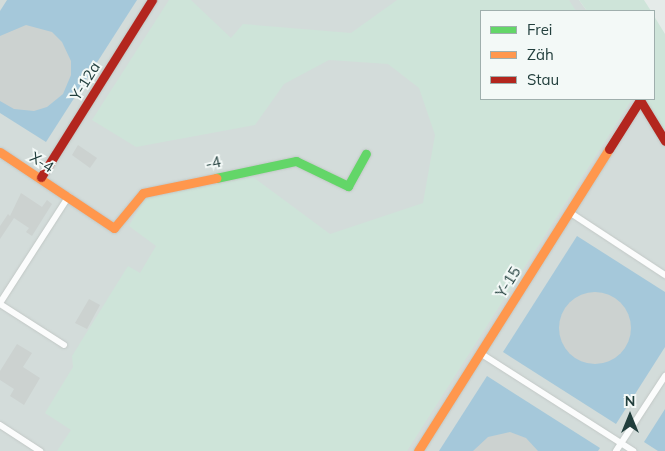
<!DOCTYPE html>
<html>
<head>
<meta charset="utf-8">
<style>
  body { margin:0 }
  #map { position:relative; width:665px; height:451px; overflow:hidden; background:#e5ebe9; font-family:Mulish,sans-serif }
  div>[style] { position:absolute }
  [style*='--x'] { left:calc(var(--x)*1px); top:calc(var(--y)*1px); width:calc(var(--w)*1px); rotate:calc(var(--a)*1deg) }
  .built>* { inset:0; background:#d3dcda }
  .green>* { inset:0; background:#cee4d9 }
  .water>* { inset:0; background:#a5c8da }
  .building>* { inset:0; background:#ccd2d0 }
  .round { border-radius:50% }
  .roads { filter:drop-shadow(0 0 1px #c2c8c6) drop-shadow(0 0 1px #c2c8c6) }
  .street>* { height:6px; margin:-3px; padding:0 3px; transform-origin:3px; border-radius:3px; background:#fbfcfc }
  .fast>* { height:9px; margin:-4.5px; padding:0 4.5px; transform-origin:4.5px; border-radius:4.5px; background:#63d668 }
  .slow>* { height:9px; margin:-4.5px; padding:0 4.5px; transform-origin:4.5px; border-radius:4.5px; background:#ff974d }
  .jam>* { height:9px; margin:-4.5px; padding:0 4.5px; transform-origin:4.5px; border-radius:4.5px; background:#b3261e }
  span { translate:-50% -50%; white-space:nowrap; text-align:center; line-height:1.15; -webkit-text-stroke:4px #f3f9f7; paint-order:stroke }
  .street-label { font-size:15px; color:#223f3d }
  .legend { position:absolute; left:480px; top:10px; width:175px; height:90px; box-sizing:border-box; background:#f3f9f7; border:1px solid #9fafad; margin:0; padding:6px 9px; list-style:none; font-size:15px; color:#223f3d }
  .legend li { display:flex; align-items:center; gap:10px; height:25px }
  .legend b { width:25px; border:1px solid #9fafad }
  .north { position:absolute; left:605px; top:391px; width:50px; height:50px; -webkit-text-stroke:4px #f3f9f7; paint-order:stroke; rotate:0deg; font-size:14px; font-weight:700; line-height:20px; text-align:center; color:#223f3d }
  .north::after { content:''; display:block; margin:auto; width:18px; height:22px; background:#223f3d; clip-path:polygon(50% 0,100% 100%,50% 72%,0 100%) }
</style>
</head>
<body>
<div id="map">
  <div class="built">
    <div style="clip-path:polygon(0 0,579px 0,587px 11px,481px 11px,481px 99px,642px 99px,665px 135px,665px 451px,0 451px)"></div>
  </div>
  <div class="green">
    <div style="clip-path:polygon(169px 0,191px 0,231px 38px,243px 24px,351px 33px,397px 0,569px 0,576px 11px,481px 11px,481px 99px,632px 99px,407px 451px,57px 451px,71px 430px,45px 413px,73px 367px,72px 356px,128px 266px,140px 273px,156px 246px,129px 226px,145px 198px,253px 177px,330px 234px,423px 203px,435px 135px,419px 88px,388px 64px,329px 60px,284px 84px,255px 125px,136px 147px,92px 120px)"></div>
    <div style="clip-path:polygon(579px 0,644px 0,651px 11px,587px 11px)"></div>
    <div style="clip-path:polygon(654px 16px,665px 34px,665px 135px,642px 99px,654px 99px)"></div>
  </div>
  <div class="water">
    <div style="clip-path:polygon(7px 0,137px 0,46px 142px,0 113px,0 11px)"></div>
    <div style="clip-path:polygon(577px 236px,665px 292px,665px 347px,616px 424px,503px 352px)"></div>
    <div style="clip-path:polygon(487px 376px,600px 448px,598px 451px,439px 451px)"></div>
    <div style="clip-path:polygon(665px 409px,665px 451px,658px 451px,644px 442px)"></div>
  </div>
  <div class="building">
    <div style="clip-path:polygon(26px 25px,52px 32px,62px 42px,71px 61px,71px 75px,63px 94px,47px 107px,34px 111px,14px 109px,0 101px,0 36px)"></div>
    <div style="clip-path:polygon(78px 145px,97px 158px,90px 168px,72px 155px)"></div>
    <div style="clip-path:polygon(21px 193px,42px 207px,47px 200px,52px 204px,32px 236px,26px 232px,29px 228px,14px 218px,0 239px,0 226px,8px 214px,10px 216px)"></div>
    <div class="round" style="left:559px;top:292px;width:72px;height:72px"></div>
    <div style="clip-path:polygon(89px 299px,100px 305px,87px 329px,75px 323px)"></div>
    <div style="clip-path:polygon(17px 344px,32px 353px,23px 367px,40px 378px,24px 405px,10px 396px,14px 389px,0 380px,0 371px)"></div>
    <div style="clip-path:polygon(510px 432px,526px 438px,538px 451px,473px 451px,488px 437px)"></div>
  </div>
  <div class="roads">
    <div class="street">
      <div style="--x:569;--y:212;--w:115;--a:33.3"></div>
      <div style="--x:0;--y:303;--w:127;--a:-57.2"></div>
      <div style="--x:0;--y:304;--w:76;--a:32.6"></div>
      <div style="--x:480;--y:353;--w:182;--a:32.6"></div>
      <div style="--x:0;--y:425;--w:48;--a:33"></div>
      <div style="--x:616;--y:451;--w:90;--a:-56.8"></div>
    </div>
    <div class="fast">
      <div style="--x:216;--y:178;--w:82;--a:-12"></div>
      <div style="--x:296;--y:161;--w:58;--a:25.7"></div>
      <div style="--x:348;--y:186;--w:37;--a:-61"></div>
    </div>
    <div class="slow">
      <div style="--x:0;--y:152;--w:137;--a:33.7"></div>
      <div style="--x:114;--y:228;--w:45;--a:-50.4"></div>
      <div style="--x:143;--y:193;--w:75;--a:-11.6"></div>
      <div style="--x:418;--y:451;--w:357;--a:-57.7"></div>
    </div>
    <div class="jam">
      <div style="--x:609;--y:149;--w:58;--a:-57.7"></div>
      <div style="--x:640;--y:100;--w:48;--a:58.6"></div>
      <div style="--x:41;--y:177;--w:209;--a:-57.9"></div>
    </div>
  </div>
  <div class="street-label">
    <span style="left:85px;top:81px;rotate:-58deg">Y-12a</span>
    <span style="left:42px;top:162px;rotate:32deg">X-4</span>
    <span style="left:213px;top:163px;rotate:-13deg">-4</span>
    <span style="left:508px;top:282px;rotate:-58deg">Y-15</span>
  </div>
  <ul class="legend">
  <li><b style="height:6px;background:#63d668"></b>Frei</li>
  <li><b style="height:6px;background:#ff974d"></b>Zäh</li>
  <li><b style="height:6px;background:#b3261e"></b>Stau</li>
  </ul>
  <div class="north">N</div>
</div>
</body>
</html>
